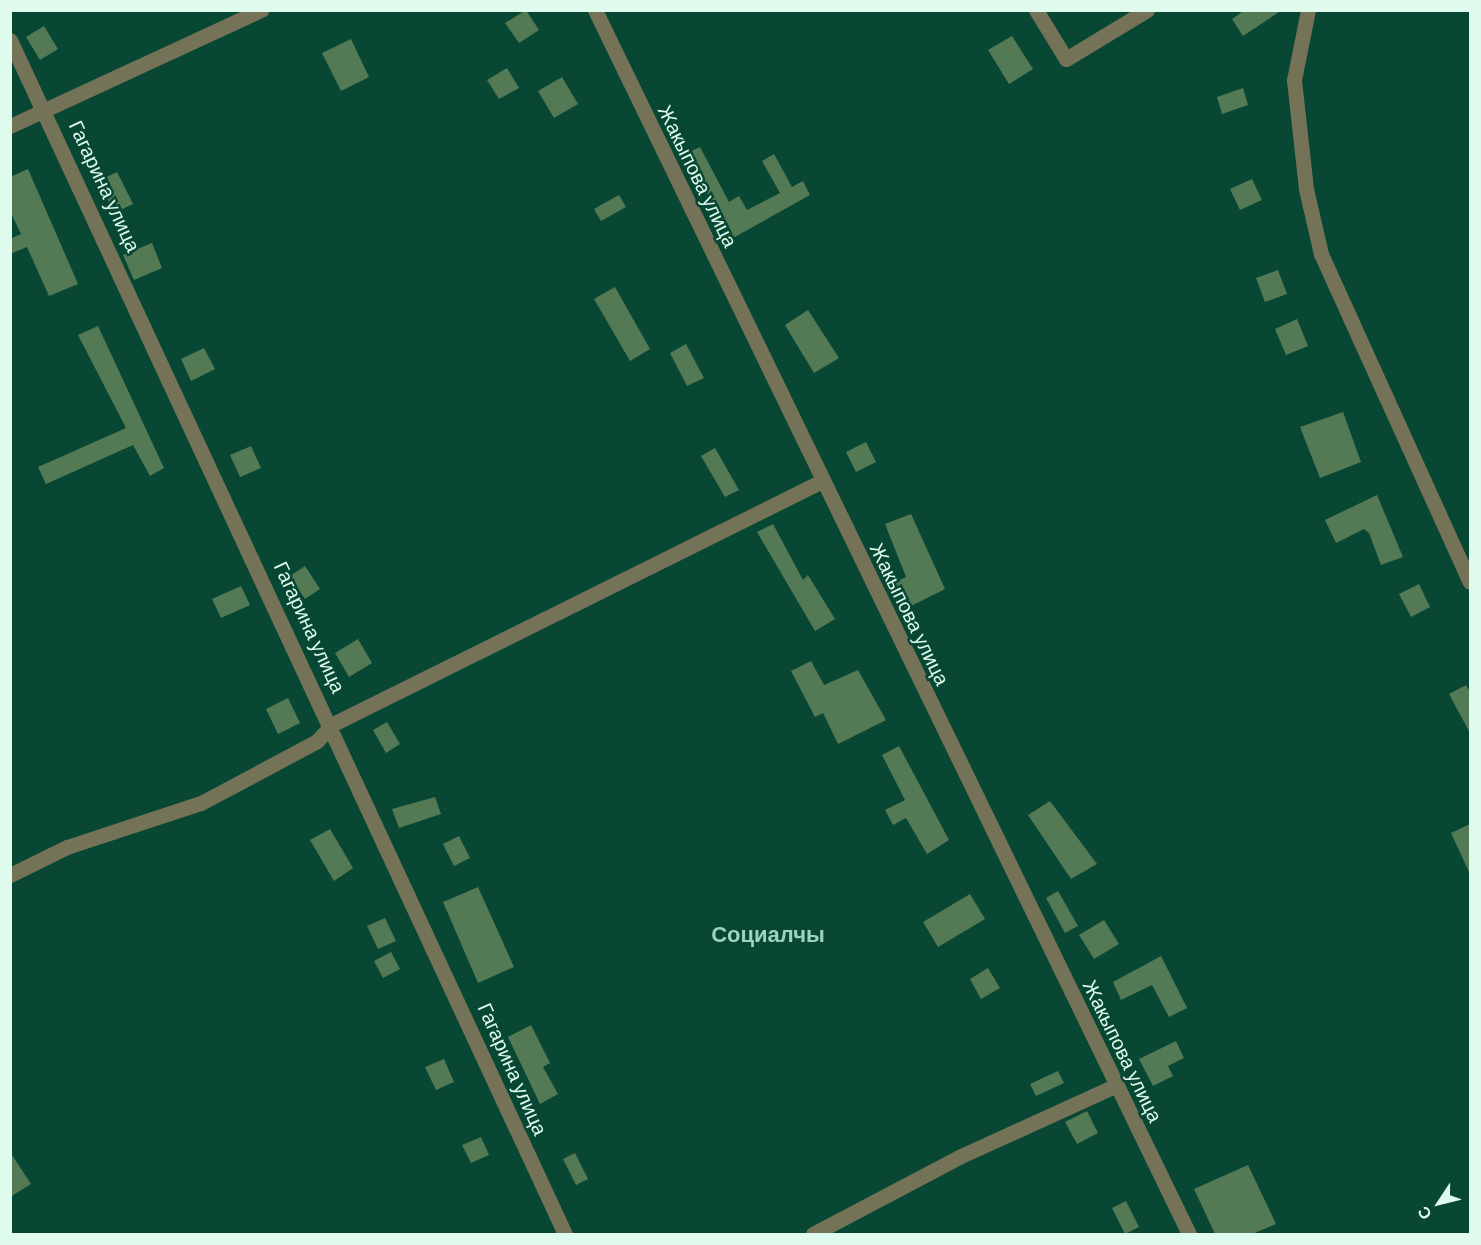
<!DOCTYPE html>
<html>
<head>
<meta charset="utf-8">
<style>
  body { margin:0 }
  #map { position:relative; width:1481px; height:1245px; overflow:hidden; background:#084733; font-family:Barlow,sans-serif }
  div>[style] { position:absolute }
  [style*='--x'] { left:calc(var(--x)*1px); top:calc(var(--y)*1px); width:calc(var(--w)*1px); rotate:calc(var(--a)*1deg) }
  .building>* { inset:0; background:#547955 }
  .minor>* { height:15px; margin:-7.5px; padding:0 7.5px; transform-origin:7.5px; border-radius:7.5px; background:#747357 }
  span { translate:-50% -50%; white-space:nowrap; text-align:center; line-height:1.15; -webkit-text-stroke:5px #084733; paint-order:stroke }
  .street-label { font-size:20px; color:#defbed }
  .quarter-label { font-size:22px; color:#9ad4ba; font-weight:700 }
  .frame { position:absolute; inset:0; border:12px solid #defbed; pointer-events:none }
  .north { position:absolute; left:1409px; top:1173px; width:60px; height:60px; -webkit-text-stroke:4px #084733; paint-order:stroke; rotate:235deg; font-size:16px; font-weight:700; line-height:24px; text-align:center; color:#defbed }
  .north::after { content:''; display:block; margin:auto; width:21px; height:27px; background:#defbed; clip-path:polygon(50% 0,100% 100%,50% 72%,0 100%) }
</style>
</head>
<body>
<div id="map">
  <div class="building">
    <div style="clip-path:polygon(526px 10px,539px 30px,519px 43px,505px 23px)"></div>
    <div style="clip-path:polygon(1245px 10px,1282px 10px,1243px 36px,1232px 19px)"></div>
    <div style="clip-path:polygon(44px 26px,58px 49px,40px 60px,26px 37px)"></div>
    <div style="clip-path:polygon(1012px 36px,1033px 69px,1009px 84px,988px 50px)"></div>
    <div style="clip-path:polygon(351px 39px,369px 77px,341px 91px,322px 53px)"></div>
    <div style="clip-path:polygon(507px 68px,519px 88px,499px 99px,487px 80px)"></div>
    <div style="clip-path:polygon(562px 77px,578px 104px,554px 118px,538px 91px)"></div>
    <div style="clip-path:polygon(1243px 88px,1248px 105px,1222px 114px,1217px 97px)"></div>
    <div style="clip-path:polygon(700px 147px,729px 202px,739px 196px,747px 210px,780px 193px,762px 161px,774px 154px,792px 187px,803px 181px,810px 195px,733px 238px,685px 154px)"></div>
    <div style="clip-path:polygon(28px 169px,78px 284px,49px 296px,27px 247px,10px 254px,10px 239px,21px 234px,10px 211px,10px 177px)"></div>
    <div style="clip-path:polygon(117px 172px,133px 204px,114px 213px,98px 181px)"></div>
    <div style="clip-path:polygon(1252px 179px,1262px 200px,1240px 210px,1230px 189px)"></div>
    <div style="clip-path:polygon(619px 195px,626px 207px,601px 221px,594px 209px)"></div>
    <div style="clip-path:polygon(152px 243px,162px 268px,134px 280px,123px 255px)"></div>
    <div style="clip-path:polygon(1278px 270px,1287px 294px,1265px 302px,1256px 278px)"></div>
    <div style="clip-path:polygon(615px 287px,650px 349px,630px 361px,594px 299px)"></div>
    <div style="clip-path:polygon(808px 310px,839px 358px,814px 373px,785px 325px)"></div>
    <div style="clip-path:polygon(1297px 319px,1308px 346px,1286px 355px,1275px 329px)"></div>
    <div style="clip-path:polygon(98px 326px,164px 468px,150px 476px,133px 445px,46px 484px,38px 467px,126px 428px,78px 335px)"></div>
    <div style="clip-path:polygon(686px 344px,704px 378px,687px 386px,670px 353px)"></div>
    <div style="clip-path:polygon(204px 348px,215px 369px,191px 381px,181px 359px)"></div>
    <div style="clip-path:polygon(1343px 412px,1361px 462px,1320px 478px,1300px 427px)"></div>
    <div style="clip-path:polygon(866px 442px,876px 462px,856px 472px,846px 452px)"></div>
    <div style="clip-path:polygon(251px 446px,261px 468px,240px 477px,230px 455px)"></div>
    <div style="clip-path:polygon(715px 448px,739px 490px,725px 497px,701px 456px)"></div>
    <div style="clip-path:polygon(1377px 495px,1403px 557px,1381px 565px,1369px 533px,1364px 529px,1336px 543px,1325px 520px)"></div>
    <div style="clip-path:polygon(911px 514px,945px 589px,905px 609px,893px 583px,906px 577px,885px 524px)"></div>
    <div style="clip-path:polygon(773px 524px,803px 580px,808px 575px,835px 619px,815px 631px,757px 532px)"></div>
    <div style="clip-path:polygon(305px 566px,320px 589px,305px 599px,290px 576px)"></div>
    <div style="clip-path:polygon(1419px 584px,1430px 607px,1411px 617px,1399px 594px)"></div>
    <div style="clip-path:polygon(241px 586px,250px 605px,221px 618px,212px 599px)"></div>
    <div style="clip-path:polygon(358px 639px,372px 663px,349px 677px,335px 653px)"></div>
    <div style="clip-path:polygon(811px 661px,824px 685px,858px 670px,886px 720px,838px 744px,823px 713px,815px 717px,791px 671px)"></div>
    <div style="clip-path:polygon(1466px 685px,1470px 692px,1470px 733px,1449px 694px)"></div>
    <div style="clip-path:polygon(288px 698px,300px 723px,278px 734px,266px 709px)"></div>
    <div style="clip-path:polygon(387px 722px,400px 744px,386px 753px,373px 730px)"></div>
    <div style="clip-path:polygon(899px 746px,949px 840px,927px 854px,906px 818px,893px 825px,885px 810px,905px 800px,882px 755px)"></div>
    <div style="clip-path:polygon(435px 797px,441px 814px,399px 828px,392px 809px)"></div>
    <div style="clip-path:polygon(1050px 801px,1097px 864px,1071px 879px,1028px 815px)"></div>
    <div style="clip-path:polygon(1470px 824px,1470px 874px,1451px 833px)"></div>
    <div style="clip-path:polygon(330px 829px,353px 868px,334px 881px,310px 840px)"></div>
    <div style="clip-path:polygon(459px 836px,470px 858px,454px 866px,443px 844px)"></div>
    <div style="clip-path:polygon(478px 887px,514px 967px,478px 983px,443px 902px)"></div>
    <div style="clip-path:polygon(1058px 891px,1078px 926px,1065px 933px,1046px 898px)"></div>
    <div style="clip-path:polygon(970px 894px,985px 919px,938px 947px,923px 922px)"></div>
    <div style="clip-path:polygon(385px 918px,396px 941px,378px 949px,367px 926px)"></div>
    <div style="clip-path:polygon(1104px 920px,1119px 944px,1094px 959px,1079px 935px)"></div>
    <div style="clip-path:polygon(391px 952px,400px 969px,383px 978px,374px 961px)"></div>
    <div style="clip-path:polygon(1161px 956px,1187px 1008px,1169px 1017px,1152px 985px,1121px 1000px,1113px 982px)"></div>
    <div style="clip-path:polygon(988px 968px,1000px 988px,981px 999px,970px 979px)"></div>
    <div style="clip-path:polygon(531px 1025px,550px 1063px,543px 1067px,558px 1094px,540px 1104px,508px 1037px)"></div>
    <div style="clip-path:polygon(1176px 1041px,1184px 1058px,1168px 1066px,1173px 1076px,1153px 1086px,1139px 1059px)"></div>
    <div style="clip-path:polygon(444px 1059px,454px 1082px,436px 1090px,425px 1067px)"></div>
    <div style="clip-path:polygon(1058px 1071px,1064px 1083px,1036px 1096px,1030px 1084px)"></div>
    <div style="clip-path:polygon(1087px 1111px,1098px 1133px,1077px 1144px,1065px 1122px)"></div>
    <div style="clip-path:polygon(481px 1137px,489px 1155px,471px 1163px,462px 1145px)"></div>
    <div style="clip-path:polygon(10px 1152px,31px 1184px,10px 1197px)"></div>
    <div style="clip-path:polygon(575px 1153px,588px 1179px,576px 1185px,563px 1159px)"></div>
    <div style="clip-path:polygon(1248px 1165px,1276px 1224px,1252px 1234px,1215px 1234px,1194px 1189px)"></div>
    <div style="clip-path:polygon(1126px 1201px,1139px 1227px,1125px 1234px,1112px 1208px)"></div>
  </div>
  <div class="minor">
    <div style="--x:595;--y:10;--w:1361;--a:64.11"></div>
    <div style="--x:1036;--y:10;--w:57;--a:58.5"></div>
    <div style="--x:1066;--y:59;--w:95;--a:-31.2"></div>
    <div style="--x:1308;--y:10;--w:71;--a:101.3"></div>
    <div style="--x:1294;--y:80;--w:110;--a:83.7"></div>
    <div style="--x:1306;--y:189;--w:67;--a:77"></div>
    <div style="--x:1321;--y:254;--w:360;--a:65.6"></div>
    <div style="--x:10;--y:40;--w:1317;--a:65.07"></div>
    <div style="--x:10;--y:126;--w:277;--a:-24.8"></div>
    <div style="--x:10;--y:875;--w:64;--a:-26.2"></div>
    <div style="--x:67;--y:847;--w:141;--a:-18.2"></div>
    <div style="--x:201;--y:803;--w:132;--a:-28.1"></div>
    <div style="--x:317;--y:741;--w:23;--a:-47"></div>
    <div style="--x:333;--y:724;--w:546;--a:-26.42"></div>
    <div style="--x:813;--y:1234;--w:167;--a:-27.8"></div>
    <div style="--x:961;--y:1156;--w:171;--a:-24.5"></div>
  </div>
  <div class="street-label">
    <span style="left:698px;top:176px;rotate:64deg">Жакыпова улица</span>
    <span style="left:105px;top:186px;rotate:65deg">Гагарина улица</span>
    <span style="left:910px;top:614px;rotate:64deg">Жакыпова улица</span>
    <span style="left:310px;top:627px;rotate:65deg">Гагарина улица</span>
    <span style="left:1123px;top:1051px;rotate:64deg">Жакыпова улица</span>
    <span style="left:513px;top:1069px;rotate:66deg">Гагарина улица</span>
  </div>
  <div class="quarter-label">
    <span style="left:768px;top:934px">Социалчы</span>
  </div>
  <div class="frame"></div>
  <div class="north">С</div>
</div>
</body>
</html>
